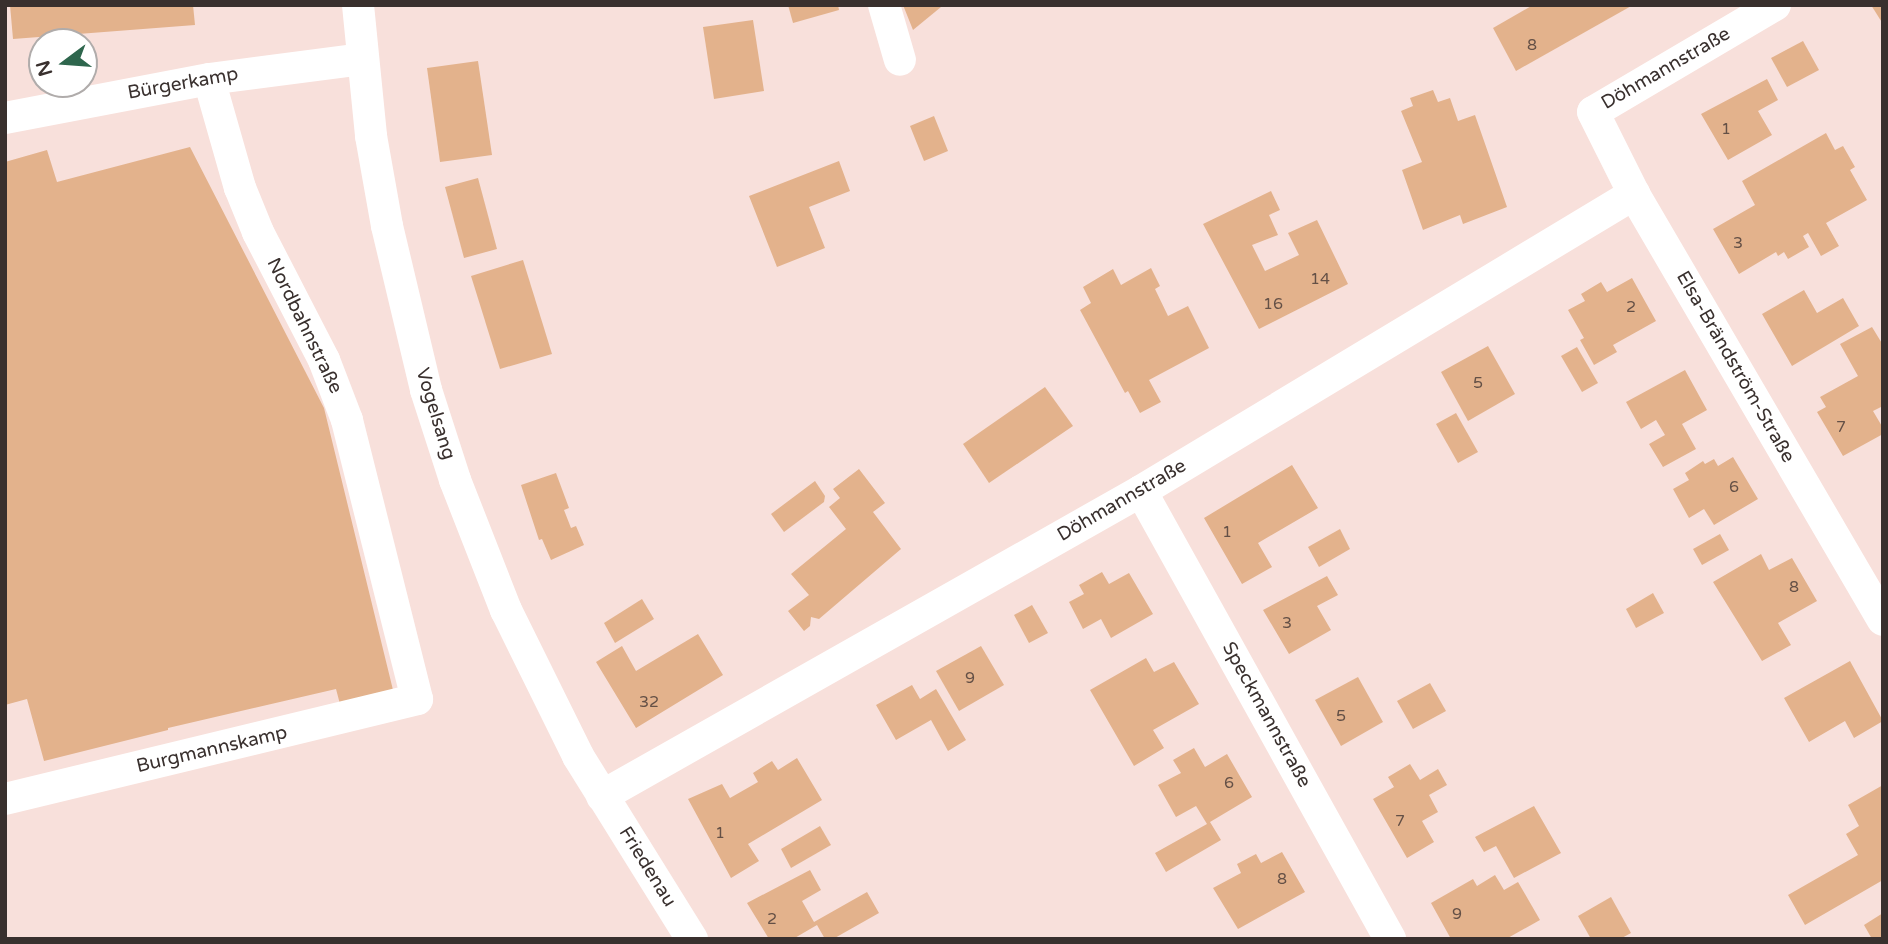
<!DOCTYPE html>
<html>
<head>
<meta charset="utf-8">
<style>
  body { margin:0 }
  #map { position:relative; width:1888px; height:944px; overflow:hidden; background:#f8e0db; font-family:"Varela Round",sans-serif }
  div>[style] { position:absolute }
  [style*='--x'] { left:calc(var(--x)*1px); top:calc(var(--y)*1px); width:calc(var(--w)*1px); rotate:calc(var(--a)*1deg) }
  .building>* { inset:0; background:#e3b28c }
  .street>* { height:32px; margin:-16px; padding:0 16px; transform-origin:16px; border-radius:16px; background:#fff }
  span { translate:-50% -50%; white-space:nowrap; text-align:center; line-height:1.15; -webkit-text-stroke:6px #fff; paint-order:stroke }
  .number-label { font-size:16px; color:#645046 }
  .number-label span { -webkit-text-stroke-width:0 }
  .street-label { font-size:19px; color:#39302e }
  .frame { position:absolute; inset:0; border:7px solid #39302e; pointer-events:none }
  .north { position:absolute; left:28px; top:28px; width:70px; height:70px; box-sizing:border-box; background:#fff; border:2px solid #b0acab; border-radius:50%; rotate:254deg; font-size:19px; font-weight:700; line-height:28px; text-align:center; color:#39302e }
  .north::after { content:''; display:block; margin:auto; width:24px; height:32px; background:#2e664d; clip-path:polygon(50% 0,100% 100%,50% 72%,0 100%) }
</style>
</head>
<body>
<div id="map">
  <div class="building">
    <div style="clip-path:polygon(10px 5px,193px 5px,195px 25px,13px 39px)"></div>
    <div style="clip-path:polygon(788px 5px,838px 5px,839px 10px,793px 23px)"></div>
    <div style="clip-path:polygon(903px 5px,939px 5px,941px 7px,913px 30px)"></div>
    <div style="clip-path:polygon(1533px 5px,1633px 5px,1516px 71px,1493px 28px)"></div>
    <div style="clip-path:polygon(1871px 5px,1883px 5px,1883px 24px)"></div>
    <div style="clip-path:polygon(753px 20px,764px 91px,714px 99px,703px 27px)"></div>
    <div style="clip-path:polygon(1803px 41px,1819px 70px,1787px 87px,1771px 58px)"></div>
    <div style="clip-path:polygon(478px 61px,492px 155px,440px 162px,427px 68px)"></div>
    <div style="clip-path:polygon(1767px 79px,1778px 100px,1758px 111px,1772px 135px,1728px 160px,1701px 114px)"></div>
    <div style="clip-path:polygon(1433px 90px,1438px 102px,1450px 98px,1458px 121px,1475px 115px,1507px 207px,1463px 224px,1460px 215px,1423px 230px,1402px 170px,1422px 162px,1401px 111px,1413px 106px,1410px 98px)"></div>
    <div style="clip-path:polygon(934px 116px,948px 151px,924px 161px,910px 126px)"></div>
    <div style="clip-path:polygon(1826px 133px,1835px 150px,1843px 146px,1855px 167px,1850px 170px,1867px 200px,1826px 223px,1839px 246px,1821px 256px,1808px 233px,1803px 236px,1809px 247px,1788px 259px,1784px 252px,1778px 256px,1776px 252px,1739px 274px,1713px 229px,1755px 205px,1742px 181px)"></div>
    <div style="clip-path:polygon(190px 147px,324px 408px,394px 694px,341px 708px,336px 689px,168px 728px,168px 730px,44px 761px,27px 699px,5px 705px,5px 162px,47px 150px,57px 182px)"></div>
    <div style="clip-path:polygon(839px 161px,850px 191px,809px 207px,825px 248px,777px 267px,749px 196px)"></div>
    <div style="clip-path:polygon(478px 178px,497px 249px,464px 258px,445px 187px)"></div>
    <div style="clip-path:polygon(1271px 191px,1280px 210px,1269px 215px,1278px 235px,1252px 245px,1265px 271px,1299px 255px,1288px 233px,1317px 220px,1348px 284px,1259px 329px,1203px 224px)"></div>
    <div style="clip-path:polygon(523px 260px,552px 354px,500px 369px,471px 276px)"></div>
    <div style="clip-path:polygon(1151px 268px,1160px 286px,1155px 289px,1168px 316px,1188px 306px,1209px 348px,1149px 380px,1161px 402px,1140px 413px,1128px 391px,1125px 393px,1080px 310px,1091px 303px,1083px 287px,1113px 269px,1121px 285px)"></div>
    <div style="clip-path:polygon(1632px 278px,1656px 321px,1613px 345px,1617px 352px,1594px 365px,1580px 340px,1584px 338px,1568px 310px,1585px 301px,1581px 294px,1601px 282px,1607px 292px)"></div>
    <div style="clip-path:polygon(1804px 290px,1817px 313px,1843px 298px,1859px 326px,1792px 366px,1762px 314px)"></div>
    <div style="clip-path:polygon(1872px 327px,1883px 345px,1883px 406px,1873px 411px,1883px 428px,1883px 434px,1843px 456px,1817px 412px,1826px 407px,1820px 397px,1858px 376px,1840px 344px)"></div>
    <div style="clip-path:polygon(1488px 346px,1515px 394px,1468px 421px,1441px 372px)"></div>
    <div style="clip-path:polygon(1577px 347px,1598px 383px,1582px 392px,1561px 356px)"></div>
    <div style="clip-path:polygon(1685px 370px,1707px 410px,1682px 424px,1696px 449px,1663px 467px,1649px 444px,1665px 435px,1656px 420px,1641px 429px,1626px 402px)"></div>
    <div style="clip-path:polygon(1045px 387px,1073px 426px,989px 483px,963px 444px)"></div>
    <div style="clip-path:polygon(1456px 413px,1478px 452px,1458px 463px,1436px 424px)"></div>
    <div style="clip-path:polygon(1733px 457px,1758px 499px,1714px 525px,1704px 509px,1689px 518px,1673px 489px,1689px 480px,1685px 473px,1703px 461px,1705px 464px,1714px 459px,1718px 466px)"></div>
    <div style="clip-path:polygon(1292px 465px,1318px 508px,1258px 543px,1272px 567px,1242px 584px,1204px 518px)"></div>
    <div style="clip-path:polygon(859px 469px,885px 503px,873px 512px,901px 549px,819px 619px,811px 617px,810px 626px,804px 631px,788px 611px,809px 595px,791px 574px,846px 529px,829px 507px,840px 498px,833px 489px)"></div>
    <div style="clip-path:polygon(556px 473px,569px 508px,564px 510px,571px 528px,576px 526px,584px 545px,551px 560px,542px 539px,539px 540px,521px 485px)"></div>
    <div style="clip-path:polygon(815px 481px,825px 496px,824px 502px,784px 532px,771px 514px)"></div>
    <div style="clip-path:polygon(1340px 529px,1350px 549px,1319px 567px,1308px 547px)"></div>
    <div style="clip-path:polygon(1720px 534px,1729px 550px,1702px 565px,1693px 549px)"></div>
    <div style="clip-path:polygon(1761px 554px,1769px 570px,1792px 558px,1817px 601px,1778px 623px,1791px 645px,1762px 661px,1713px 582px)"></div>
    <div style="clip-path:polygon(1102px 572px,1109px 584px,1129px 573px,1153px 614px,1111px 638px,1101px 619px,1083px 629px,1069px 602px,1084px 594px,1079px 585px)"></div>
    <div style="clip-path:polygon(1327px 576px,1338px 595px,1317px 606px,1331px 630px,1289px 654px,1263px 610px)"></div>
    <div style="clip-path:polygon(1653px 593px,1664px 613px,1636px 628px,1626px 609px)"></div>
    <div style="clip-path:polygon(642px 599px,654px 619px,615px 643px,604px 623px)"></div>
    <div style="clip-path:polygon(1032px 605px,1048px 633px,1029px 643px,1014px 615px)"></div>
    <div style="clip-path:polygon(698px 634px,723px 675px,636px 728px,596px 662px,622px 646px,636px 671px)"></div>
    <div style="clip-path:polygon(981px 646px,1004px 685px,959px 711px,936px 671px)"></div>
    <div style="clip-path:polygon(1146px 658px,1154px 672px,1174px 662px,1199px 704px,1153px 730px,1164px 748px,1134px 766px,1090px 690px)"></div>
    <div style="clip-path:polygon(1850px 661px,1883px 721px,1854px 738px,1845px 721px,1809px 742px,1784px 698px)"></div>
    <div style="clip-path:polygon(1358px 677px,1383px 722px,1341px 746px,1315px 700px)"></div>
    <div style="clip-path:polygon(1430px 683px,1446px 711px,1413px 729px,1397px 701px)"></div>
    <div style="clip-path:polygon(912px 685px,920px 699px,936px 689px,966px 740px,948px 751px,931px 720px,896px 740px,876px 705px)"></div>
    <div style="clip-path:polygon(1194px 748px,1205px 767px,1227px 754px,1252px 797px,1210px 822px,1221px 840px,1166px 872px,1155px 853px,1207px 824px,1196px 806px,1176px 817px,1158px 785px,1181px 773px,1173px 760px)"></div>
    <div style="clip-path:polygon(797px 758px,822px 800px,748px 844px,759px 861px,731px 878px,688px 799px,722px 784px,730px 798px,758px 782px,753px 773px,772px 761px,778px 770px)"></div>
    <div style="clip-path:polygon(1410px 764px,1420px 780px,1438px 769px,1447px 785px,1429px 795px,1438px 812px,1422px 821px,1434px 842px,1407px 858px,1373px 799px,1394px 787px,1388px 777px)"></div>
    <div style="clip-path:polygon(1883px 785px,1883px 880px,1805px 925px,1788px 895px,1858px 855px,1846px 834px,1859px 826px,1848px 805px)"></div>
    <div style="clip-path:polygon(1534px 806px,1561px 853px,1514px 878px,1496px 846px,1484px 852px,1475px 837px)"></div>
    <div style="clip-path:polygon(820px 826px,831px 845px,791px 868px,781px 849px)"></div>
    <div style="clip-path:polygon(1282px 852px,1305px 892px,1238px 929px,1213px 888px,1241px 873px,1237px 864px,1256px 854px,1261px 863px)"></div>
    <div style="clip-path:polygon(810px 870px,821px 890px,802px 901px,814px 922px,867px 892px,879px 913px,833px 939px,825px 939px,817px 925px,793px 939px,769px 939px,747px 903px)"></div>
    <div style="clip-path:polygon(1495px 875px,1504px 890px,1518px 882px,1540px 920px,1506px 939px,1451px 939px,1431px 903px,1473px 879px,1477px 886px)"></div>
    <div style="clip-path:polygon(1611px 897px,1631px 933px,1620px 939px,1591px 939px,1578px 916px)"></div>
    <div style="clip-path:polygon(1883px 913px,1883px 939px,1872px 939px,1864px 925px)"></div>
  </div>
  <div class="street">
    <div style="--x:358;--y:5;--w:132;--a:84.3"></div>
    <div style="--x:371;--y:136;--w:91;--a:79.9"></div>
    <div style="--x:387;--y:226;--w:169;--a:76.6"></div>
    <div style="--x:426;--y:390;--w:95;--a:72.1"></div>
    <div style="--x:455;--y:480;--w:140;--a:68.6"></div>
    <div style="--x:506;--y:610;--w:163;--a:63.7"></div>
    <div style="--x:578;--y:756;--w:216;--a:58.1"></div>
    <div style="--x:884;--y:5;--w:57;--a:73.8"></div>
    <div style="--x:1775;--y:5;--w:211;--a:149.5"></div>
    <div style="--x:1593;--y:112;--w:92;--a:63.4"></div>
    <div style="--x:1634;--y:194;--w:493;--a:59.7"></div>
    <div style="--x:5;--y:118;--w:208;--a:-10.8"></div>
    <div style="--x:209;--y:79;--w:154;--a:-7.4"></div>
    <div style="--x:1141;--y:491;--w:513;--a:60.93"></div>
    <div style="--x:602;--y:796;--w:619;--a:-29.5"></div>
    <div style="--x:1141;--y:491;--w:576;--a:-31.07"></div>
    <div style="--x:5;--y:799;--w:424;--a:-13.6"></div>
    <div style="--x:417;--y:699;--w:288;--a:-104.1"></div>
    <div style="--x:347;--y:420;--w:64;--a:-111"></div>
    <div style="--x:324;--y:360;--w:144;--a:-117.3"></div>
    <div style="--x:258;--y:232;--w:48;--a:-112.2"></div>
    <div style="--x:240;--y:188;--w:113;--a:-105.9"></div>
  </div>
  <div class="number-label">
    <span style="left:1532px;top:45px">8</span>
    <span style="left:1726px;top:129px">1</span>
    <span style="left:1738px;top:243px">3</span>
    <span style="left:1320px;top:279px">14</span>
    <span style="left:1273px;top:304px">16</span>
    <span style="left:1631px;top:307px">2</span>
    <span style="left:1478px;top:383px">5</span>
    <span style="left:1841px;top:427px">7</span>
    <span style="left:1734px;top:487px">6</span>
    <span style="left:1227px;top:532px">1</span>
    <span style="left:1794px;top:587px">8</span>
    <span style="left:1287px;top:623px">3</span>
    <span style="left:970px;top:678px">9</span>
    <span style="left:649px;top:702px">32</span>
    <span style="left:1341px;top:716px">5</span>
    <span style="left:1229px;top:783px">6</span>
    <span style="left:1400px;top:821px">7</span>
    <span style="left:720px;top:833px">1</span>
    <span style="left:1282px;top:879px">8</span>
    <span style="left:1457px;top:914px">9</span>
    <span style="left:772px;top:919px">2</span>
  </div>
  <div class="street-label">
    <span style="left:1666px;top:69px;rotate:-30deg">Döhmannstraße</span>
    <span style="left:183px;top:84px;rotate:-10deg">Bürgerkamp</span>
    <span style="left:304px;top:326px;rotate:64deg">Nordbahnstraße</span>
    <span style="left:1735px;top:367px;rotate:60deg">Elsa-Brändström-Straße</span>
    <span style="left:435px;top:414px;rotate:73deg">Vogelsang</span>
    <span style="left:1122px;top:501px;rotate:-30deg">Döhmannstraße</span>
    <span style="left:1266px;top:715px;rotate:61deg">Speckmannstraße</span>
    <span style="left:212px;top:750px;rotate:-13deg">Burgmannskamp</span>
    <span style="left:647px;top:867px;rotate:58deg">Friedenau</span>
  </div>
  <div class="frame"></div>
  <div class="north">N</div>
</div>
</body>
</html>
